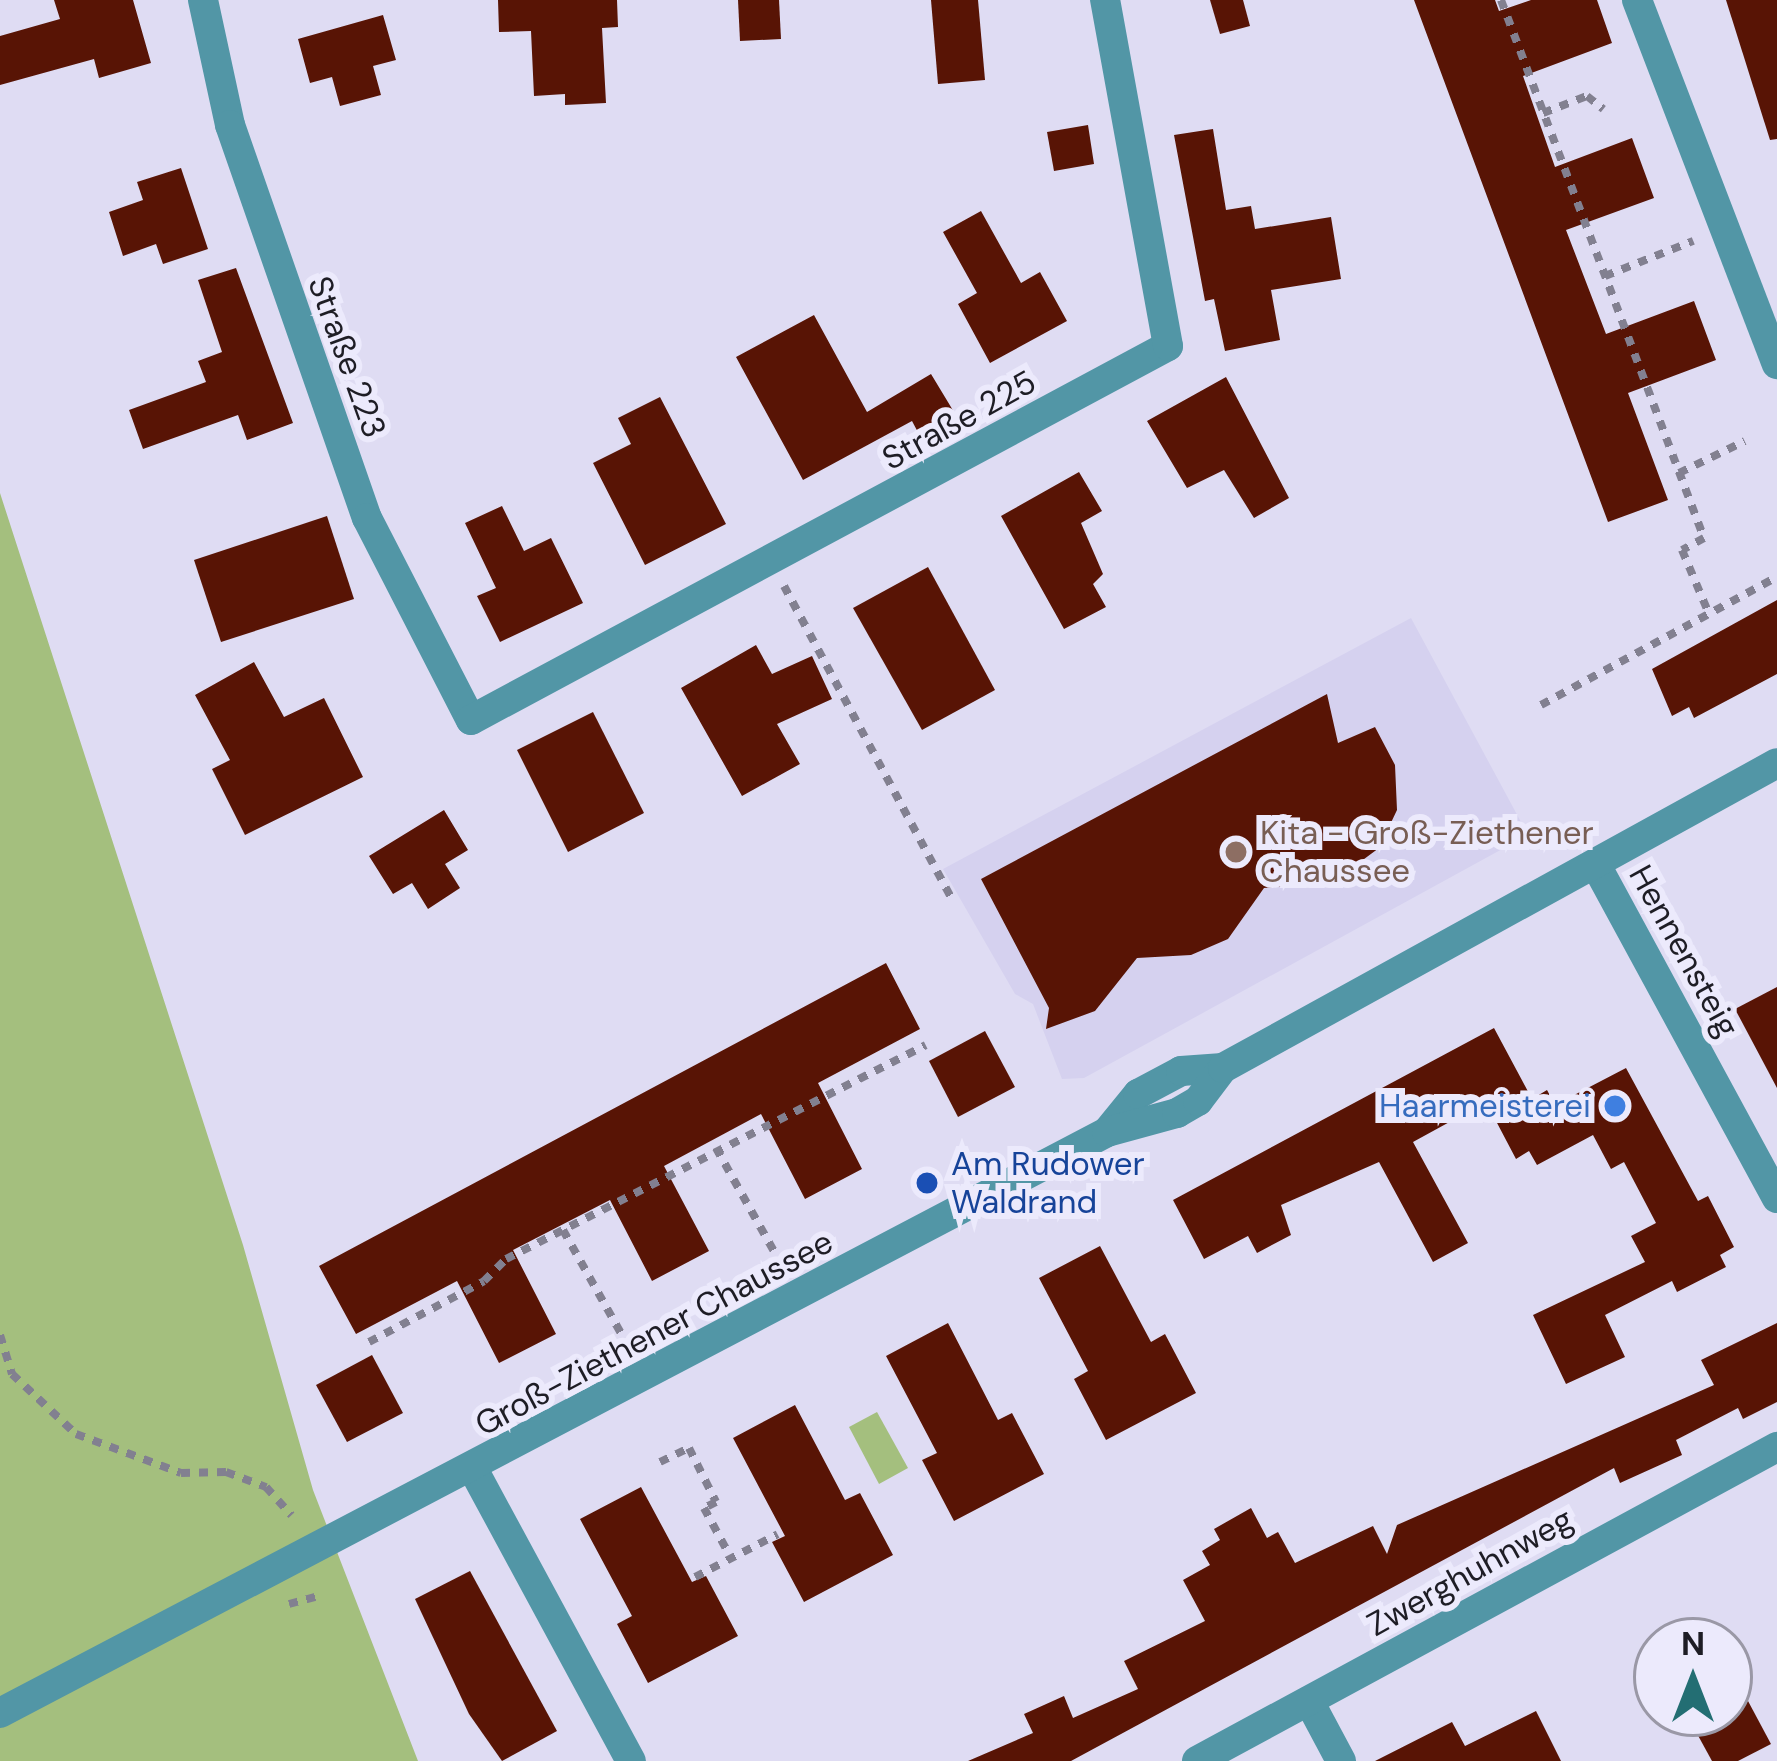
<!DOCTYPE html>
<html>
<head>
<meta charset="utf-8">
<style>
  body { margin:0 }
  #map { position:relative; width:1777px; height:1761px; overflow:hidden; background:#dfdcf3; font-family:"DM Sans",sans-serif }
  div>[style] { position:absolute }
  [style*='--x'] { left:calc(var(--x)*1px); top:calc(var(--y)*1px); width:calc(var(--w)*1px); rotate:calc(var(--a)*1deg) }
  .built>* { inset:0; background:#d5d1ef }
  .green>* { inset:0; background:#a4bf7e }
  .building>* { inset:0; background:#581405 }
  .path>* { height:8px; margin-top:-4px; transform-origin:0; background:repeating-linear-gradient(90deg,#828090 0 9px,transparent 0 18px) }
  .minor>* { height:30px; margin:-15px; padding:0 15px; transform-origin:15px; border-radius:15px; background:#5296a6 }
  .tertiary>* { height:30px; margin:-15px; padding:0 15px; transform-origin:15px; border-radius:15px; background:#5296a6 }
  .dots>* { width:33px; height:33px; translate:-50% -50%; box-sizing:border-box; border:6px solid #eceafc; border-radius:50% }
  span { translate:-50% -50%; white-space:nowrap; text-align:center; line-height:1.15; -webkit-text-stroke:12px #eceafc; paint-order:stroke }
  .street-label { font-size:33px; color:#1e1d25 }
  .education-label { font-size:33px; color:#785e54 }
  .left { translate:0 -50%; text-align:left }
  .shop-label { font-size:33px; color:#366cbe }
  .right { translate:-100% -50%; text-align:right }
  .transit-label { font-size:33px; color:#164399 }
  .north { position:absolute; left:1633px; top:1617px; width:120px; height:120px; box-sizing:border-box; background:#eceafc; border:3px solid #9a98a6; border-radius:50%; rotate:0deg; font-size:33px; font-weight:700; line-height:48px; text-align:center; color:#1e1d25 }
  .north::after { content:''; display:block; margin:auto; width:42px; height:54px; background:#236e73; clip-path:polygon(50% 0,100% 100%,50% 72%,0 100%) }
</style>
</head>
<body>
<div id="map">
  <div class="built">
    <div style="clip-path:polygon(1411px 618px,1528px 835px,1084px 1078px,1062px 1079px,1033px 1004px,1015px 994px,943px 869px)"></div>
  </div>
  <div class="green">
    <div style="clip-path:polygon(0 493px,243px 1245px,313px 1490px,418px 1761px,0 1761px)"></div>
    <div style="clip-path:polygon(877px 1412px,908px 1468px,879px 1484px,849px 1427px)"></div>
  </div>
  <div class="building">
    <div style="clip-path:polygon(54px 0,133px 0,151px 63px,99px 78px,94px 59px,0 85px,0 36px,60px 19px)"></div>
    <div style="clip-path:polygon(498px 0,617px 0,618px 27px,602px 28px,606px 103px,565px 105px,565px 94px,534px 96px,531px 31px,499px 32px)"></div>
    <div style="clip-path:polygon(738px 0,779px 0,781px 39px,740px 41px)"></div>
    <div style="clip-path:polygon(931px 0,978px 0,985px 80px,938px 84px)"></div>
    <div style="clip-path:polygon(1210px 0,1243px 0,1250px 26px,1220px 34px)"></div>
    <div style="clip-path:polygon(1414px 0,1495px 0,1499px 11px,1531px 0,1597px 0,1612px 43px,1523px 76px,1555px 167px,1632px 138px,1654px 198px,1566px 230px,1606px 334px,1694px 301px,1716px 360px,1628px 393px,1668px 500px,1608px 522px)"></div>
    <div style="clip-path:polygon(1726px 0,1777px 0,1777px 139px,1770px 140px)"></div>
    <div style="clip-path:polygon(383px 15px,396px 60px,373px 66px,381px 95px,340px 106px,332px 77px,310px 83px,298px 39px)"></div>
    <div style="clip-path:polygon(1088px 125px,1094px 164px,1054px 171px,1047px 132px)"></div>
    <div style="clip-path:polygon(1213px 129px,1226px 210px,1251px 206px,1255px 229px,1331px 217px,1341px 279px,1271px 290px,1280px 340px,1225px 351px,1214px 299px,1205px 301px,1174px 135px)"></div>
    <div style="clip-path:polygon(181px 168px,208px 249px,163px 264px,156px 244px,123px 256px,109px 212px,143px 200px,137px 182px)"></div>
    <div style="clip-path:polygon(981px 211px,1021px 283px,1040px 272px,1067px 321px,990px 363px,958px 304px,977px 293px,943px 232px)"></div>
    <div style="clip-path:polygon(236px 268px,293px 423px,247px 440px,238px 415px,143px 449px,129px 410px,206px 382px,198px 361px,222px 352px,198px 280px)"></div>
    <div style="clip-path:polygon(814px 315px,867px 412px,931px 374px,957px 417px,921px 438px,912px 421px,803px 480px,736px 357px)"></div>
    <div style="clip-path:polygon(1226px 377px,1289px 498px,1254px 518px,1224px 470px,1187px 488px,1147px 421px)"></div>
    <div style="clip-path:polygon(660px 397px,726px 524px,645px 565px,593px 463px,631px 444px,618px 418px)"></div>
    <div style="clip-path:polygon(1079px 472px,1102px 511px,1081px 523px,1103px 574px,1093px 584px,1106px 607px,1064px 629px,1001px 516px)"></div>
    <div style="clip-path:polygon(502px 506px,524px 551px,551px 538px,583px 603px,500px 642px,477px 596px,496px 588px,465px 523px)"></div>
    <div style="clip-path:polygon(327px 516px,354px 599px,221px 642px,194px 560px)"></div>
    <div style="clip-path:polygon(928px 567px,995px 690px,922px 730px,853px 608px)"></div>
    <div style="clip-path:polygon(1777px 600px,1777px 674px,1694px 718px,1689px 707px,1672px 716px,1652px 669px)"></div>
    <div style="clip-path:polygon(756px 645px,772px 674px,812px 656px,832px 699px,777px 724px,800px 764px,742px 796px,681px 688px)"></div>
    <div style="clip-path:polygon(254px 662px,284px 717px,324px 698px,363px 777px,245px 835px,212px 769px,230px 760px,195px 695px)"></div>
    <div style="clip-path:polygon(1327px 694px,1338px 743px,1375px 727px,1395px 765px,1397px 810px,1379px 848px,1333px 882px,1264px 888px,1228px 939px,1191px 955px,1137px 958px,1095px 1011px,1046px 1029px,1049px 1008px,981px 879px)"></div>
    <div style="clip-path:polygon(593px 712px,644px 813px,568px 852px,517px 750px)"></div>
    <div style="clip-path:polygon(444px 810px,468px 850px,445px 864px,460px 888px,428px 909px,412px 883px,393px 894px,369px 856px)"></div>
    <div style="clip-path:polygon(886px 963px,920px 1029px,818px 1083px,862px 1169px,805px 1199px,761px 1114px,664px 1166px,709px 1251px,652px 1281px,610px 1200px,513px 1250px,556px 1334px,499px 1363px,457px 1281px,356px 1334px,319px 1266px)"></div>
    <div style="clip-path:polygon(1777px 987px,1777px 1088px,1735px 1009px)"></div>
    <div style="clip-path:polygon(1494px 1028px,1532px 1099px,1547px 1090px,1555px 1105px,1626px 1068px,1698px 1201px,1708px 1196px,1734px 1247px,1720px 1255px,1726px 1267px,1677px 1292px,1672px 1281px,1605px 1315px,1625px 1357px,1566px 1384px,1533px 1315px,1645px 1262px,1631px 1236px,1656px 1223px,1624px 1162px,1611px 1169px,1593px 1135px,1537px 1165px,1529px 1151px,1516px 1159px,1486px 1102px,1413px 1142px,1468px 1243px,1433px 1262px,1379px 1162px,1281px 1205px,1291px 1235px,1257px 1253px,1248px 1236px,1204px 1259px,1173px 1200px)"></div>
    <div style="clip-path:polygon(985px 1031px,1015px 1087px,958px 1117px,929px 1061px)"></div>
    <div style="clip-path:polygon(1100px 1246px,1151px 1342px,1165px 1334px,1196px 1393px,1106px 1440px,1074px 1379px,1088px 1371px,1039px 1278px)"></div>
    <div style="clip-path:polygon(948px 1323px,998px 1420px,1012px 1413px,1044px 1474px,954px 1521px,922px 1460px,937px 1453px,886px 1356px)"></div>
    <div style="clip-path:polygon(1777px 1323px,1777px 1402px,1743px 1419px,1738px 1408px,1676px 1440px,1682px 1455px,1620px 1483px,1614px 1468px,1071px 1761px,968px 1761px,1033px 1733px,1024px 1714px,1064px 1696px,1073px 1718px,1138px 1689px,1124px 1661px,1205px 1621px,1183px 1580px,1210px 1565px,1202px 1551px,1220px 1540px,1214px 1529px,1251px 1508px,1267px 1538px,1278px 1532px,1295px 1563px,1373px 1526px,1387px 1554px,1397px 1525px,1714px 1385px,1701px 1360px)"></div>
    <div style="clip-path:polygon(372px 1355px,403px 1413px,347px 1442px,316px 1385px)"></div>
    <div style="clip-path:polygon(795px 1405px,845px 1500px,860px 1493px,893px 1555px,804px 1602px,772px 1542px,785px 1536px,733px 1438px)"></div>
    <div style="clip-path:polygon(641px 1487px,692px 1582px,706px 1576px,738px 1636px,648px 1683px,617px 1624px,632px 1616px,580px 1519px)"></div>
    <div style="clip-path:polygon(470px 1571px,557px 1731px,502px 1761px,469px 1714px,415px 1599px)"></div>
    <div style="clip-path:polygon(1748px 1701px,1771px 1744px,1738px 1761px,1712px 1761px,1695px 1730px)"></div>
    <div style="clip-path:polygon(1536px 1711px,1561px 1761px,1375px 1761px,1452px 1722px,1465px 1746px)"></div>
  </div>
  <div class="path">
    <div style="--x:1501;--y:0;--w:575;--a:69.33"></div>
    <div style="--x:1704;--y:538;--w:25;--a:151"></div>
    <div style="--x:1682;--y:550;--w:69;--a:67.1"></div>
    <div style="--x:1543;--y:113;--w:47;--a:-21.1"></div>
    <div style="--x:1587;--y:96;--w:21;--a:39"></div>
    <div style="--x:1605;--y:276;--w:95;--a:-21.7"></div>
    <div style="--x:1679;--y:473;--w:73;--a:-25.9"></div>
    <div style="--x:784;--y:586;--w:352;--a:61.8"></div>
    <div style="--x:1541;--y:705;--w:268;--a:-28.5"></div>
    <div style="--x:716;--y:1148;--w:123;--a:60.7"></div>
    <div style="--x:563;--y:1230;--w:123;--a:60.7"></div>
    <div style="--x:0;--y:1335;--w:41;--a:72.9"></div>
    <div style="--x:12;--y:1374;--w:88;--a:43.2"></div>
    <div style="--x:76;--y:1434;--w:112;--a:20.4"></div>
    <div style="--x:181;--y:1473;--w:45;--a:-1.3"></div>
    <div style="--x:226;--y:1472;--w:43;--a:20.6"></div>
    <div style="--x:266;--y:1487;--w:38;--a:48"></div>
    <div style="--x:369;--y:1342;--w:130;--a:-27.9"></div>
    <div style="--x:484;--y:1281;--w:31;--a:-45"></div>
    <div style="--x:506;--y:1259;--w:471;--a:-27"></div>
    <div style="--x:660;--y:1462;--w:32;--a:-26"></div>
    <div style="--x:689;--y:1448;--w:60;--a:63.4"></div>
    <div style="--x:716;--y:1502;--w:13;--a:153"></div>
    <div style="--x:704;--y:1508;--w:57;--a:61.6"></div>
    <div style="--x:695;--y:1577;--w:93;--a:-27.4"></div>
    <div style="--x:289;--y:1604;--w:35;--a:-15"></div>
  </div>
  <div class="minor">
    <div style="--x:203;--y:0;--w:128;--a:77.8"></div>
    <div style="--x:230;--y:125;--w:416;--a:70.8"></div>
    <div style="--x:367;--y:518;--w:227;--a:62.8"></div>
    <div style="--x:471;--y:720;--w:791;--a:-28.22"></div>
    <div style="--x:1168;--y:346;--w:352;--a:-100.3"></div>
    <div style="--x:1637;--y:0;--w:390;--a:69"></div>
    <div style="--x:1596;--y:865;--w:379;--a:61.5"></div>
    <div style="--x:473;--y:1469;--w:332;--a:61.6"></div>
    <div style="--x:1309;--y:1701;--w:68;--a:61.9"></div>
    <div style="--x:1197;--y:1761;--w:660;--a:-28.43"></div>
  </div>
  <div class="tertiary">
    <div style="--x:1107;--y:1132;--w:49;--a:-50.8"></div>
    <div style="--x:1138;--y:1094;--w:49;--a:-28.1"></div>
    <div style="--x:1181;--y:1071;--w:42;--a:-4.1"></div>
    <div style="--x:0;--y:1713;--w:1250;--a:-27.69"></div>
    <div style="--x:1107;--y:1132;--w:73;--a:-15.2"></div>
    <div style="--x:1177;--y:1113;--w:24;--a:-30"></div>
    <div style="--x:1198;--y:1101;--w:41;--a:-52.9"></div>
    <div style="--x:1223;--y:1068;--w:632;--a:-28.83"></div>
  </div>
  <div class="dots">
    <div style="left:1236px;top:852px;background:#8d6e63"></div>
    <div style="left:1615px;top:1106px;background:#3f7fe0"></div>
    <div style="left:927px;top:1183px;background:#1a4fb4"></div>
  </div>
  <div class="street-label">
    <span style="left:347px;top:357px;rotate:70deg">Straße 223</span>
    <span style="left:959px;top:420px;rotate:-29deg">Straße 225</span>
    <span style="left:1684px;top:951px;rotate:61deg">Hennensteig</span>
    <span style="left:654px;top:1333px;rotate:-28deg">Groß-Ziethener Chaussee</span>
    <span style="left:1470px;top:1572px;rotate:-29deg">Zwerghuhnweg</span>
  </div>
  <div class="education-label">
    <span class="left" style="left:1260px;top:852px">Kita - Groß-Ziethener<br>Chaussee</span>
  </div>
  <div class="shop-label">
    <span class="right" style="left:1591px;top:1106px">Haarmeisterei</span>
  </div>
  <div class="transit-label">
    <span class="left" style="left:951px;top:1183px">Am Rudower<br>Waldrand</span>
  </div>
  <div class="north">N</div>
</div>
</body>
</html>
